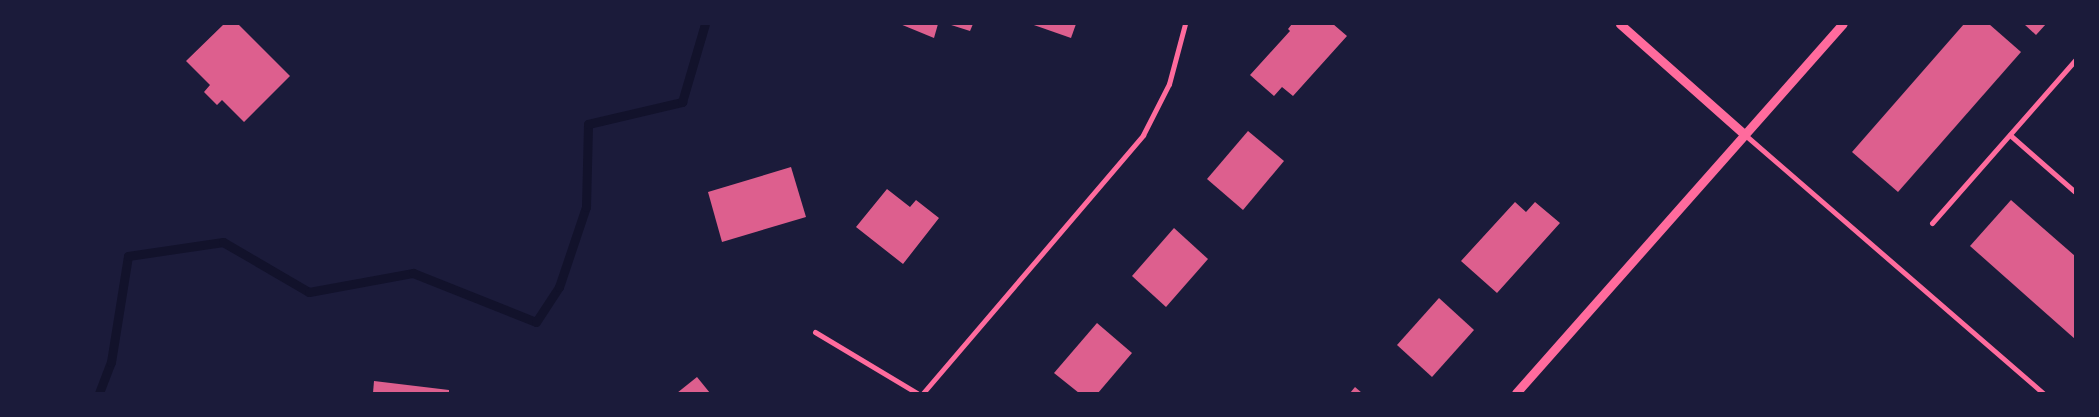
<!DOCTYPE html>
<html>
<head>
<meta charset="utf-8">
<style>
  body { margin:0 }
  #map { position:relative; width:2099px; height:417px; overflow:hidden; background:#1b1b3a; font-family:"Fira Sans",sans-serif }
  div>[style] { position:absolute }
  [style*='--x'] { left:calc(var(--x)*1px); top:calc(var(--y)*1px); width:calc(var(--w)*1px); rotate:calc(var(--a)*1deg) }
  .stream>* { height:9px; margin:-4.5px; padding:0 4.5px; transform-origin:4.5px; border-radius:4.5px; background:#12122b }
  .building>* { inset:0; background:#dd5f8e }
  .minor>* { height:5px; margin:-2.5px; padding:0 2.5px; transform-origin:2.5px; border-radius:2.5px; background:#ff6b9d }
  .tertiary>* { height:9px; margin:-4.5px; padding:0 4.5px; transform-origin:4.5px; border-radius:4.5px; background:#ff6b9d }
  span { translate:-50% -50%; white-space:nowrap; text-align:center; line-height:1.15; -webkit-text-stroke:4px #1b1b3a; paint-order:stroke }
  .frame { position:absolute; inset:0; border:25px solid #1b1b3a; pointer-events:none }
</style>
</head>
<body>
<div id="map">
  <div class="stream">
    <div style="--x:99;--y:393;--w:33;--a:-69"></div>
    <div style="--x:111;--y:362;--w:107;--a:-80.9"></div>
    <div style="--x:128;--y:256;--w:96;--a:-8.4"></div>
    <div style="--x:223;--y:242;--w:99;--a:30.2"></div>
    <div style="--x:309;--y:292;--w:106;--a:-10.4"></div>
    <div style="--x:413;--y:273;--w:132;--a:21.7"></div>
    <div style="--x:536;--y:322;--w:42;--a:-56.7"></div>
    <div style="--x:559;--y:287;--w:84;--a:-71.4"></div>
    <div style="--x:586;--y:207;--w:83;--a:-88.6"></div>
    <div style="--x:588;--y:124;--w:97;--a:-13.2"></div>
    <div style="--x:682;--y:102;--w:81;--a:-73.6"></div>
  </div>
  <div class="building">
    <div style="clip-path:polygon(224px 24px,238px 24px,290px 76px,244px 122px,222px 100px,217px 105px,204px 92px,210px 85px,186px 61px)"></div>
    <div style="clip-path:polygon(900px 24px,938px 24px,934px 38px)"></div>
    <div style="clip-path:polygon(948px 24px,973px 24px,970px 31px)"></div>
    <div style="clip-path:polygon(1031px 24px,1076px 24px,1071px 38px)"></div>
    <div style="clip-path:polygon(1292px 24px,1333px 24px,1347px 36px,1293px 96px,1282px 87px,1274px 96px,1250px 75px,1290px 31px,1288px 29px)"></div>
    <div style="clip-path:polygon(1964px 24px,1989px 24px,2021px 52px,1898px 192px,1852px 152px)"></div>
    <div style="clip-path:polygon(2024px 24px,2046px 24px,2036px 35px)"></div>
    <div style="clip-path:polygon(1248px 131px,1284px 161px,1243px 210px,1207px 179px)"></div>
    <div style="clip-path:polygon(791px 167px,806px 217px,722px 242px,708px 192px)"></div>
    <div style="clip-path:polygon(887px 189px,910px 207px,916px 200px,939px 218px,903px 264px,856px 227px)"></div>
    <div style="clip-path:polygon(2011px 200px,2075px 256px,2075px 339px,1970px 246px)"></div>
    <div style="clip-path:polygon(1515px 202px,1526px 212px,1535px 202px,1560px 223px,1497px 293px,1461px 261px)"></div>
    <div style="clip-path:polygon(1174px 228px,1208px 259px,1166px 307px,1132px 276px)"></div>
    <div style="clip-path:polygon(1439px 298px,1474px 330px,1432px 377px,1397px 345px)"></div>
    <div style="clip-path:polygon(1097px 323px,1132px 353px,1098px 393px,1079px 393px,1054px 373px)"></div>
    <div style="clip-path:polygon(697px 377px,710px 393px,677px 393px)"></div>
    <div style="clip-path:polygon(374px 381px,449px 390px,449px 393px,373px 393px)"></div>
    <div style="clip-path:polygon(1355px 387px,1362px 393px,1350px 393px)"></div>
  </div>
  <div class="minor">
    <div style="--x:1744;--y:134;--w:396;--a:40.9"></div>
    <div style="--x:2010;--y:135;--w:86;--a:41.2"></div>
    <div style="--x:1932;--y:223;--w:217;--a:-48.7"></div>
    <div style="--x:815;--y:332;--w:119;--a:30.9"></div>
    <div style="--x:923;--y:393;--w:339;--a:-49.5"></div>
    <div style="--x:1143;--y:135;--w:57;--a:-63"></div>
    <div style="--x:1169;--y:84;--w:62;--a:-75.1"></div>
  </div>
  <div class="tertiary">
    <div style="--x:1620;--y:24;--w:166;--a:41.6"></div>
    <div style="--x:1516;--y:393;--w:493;--a:-48.5"></div>
  </div>
  <div class="frame"></div>
</div>
</body>
</html>
